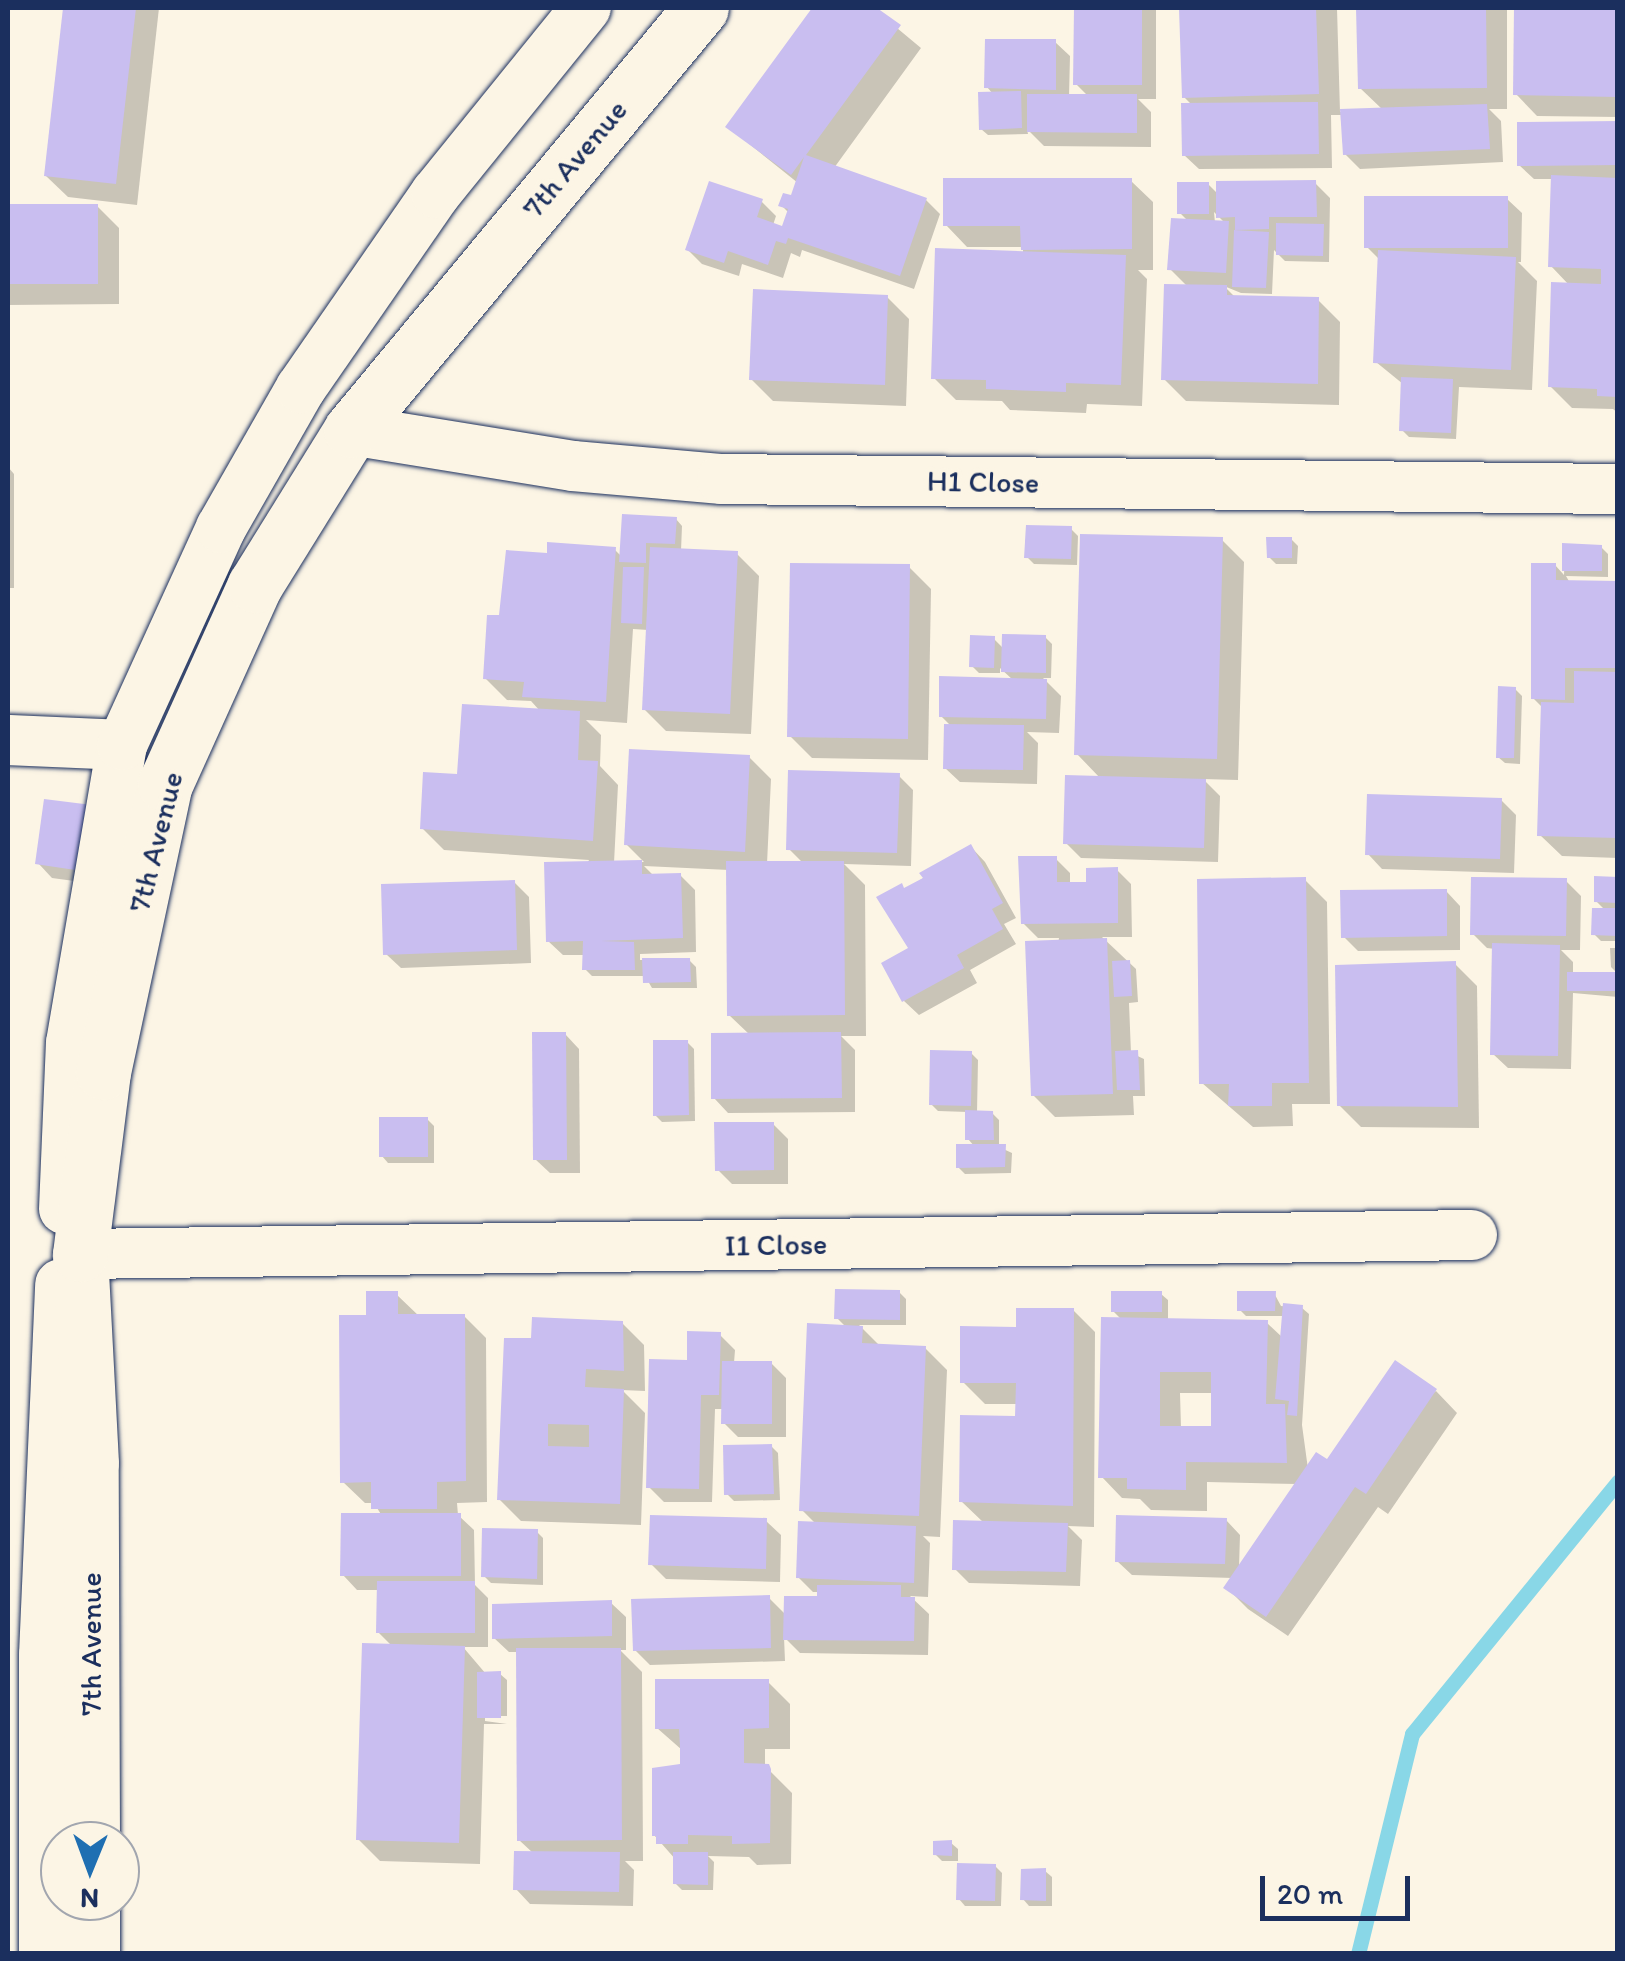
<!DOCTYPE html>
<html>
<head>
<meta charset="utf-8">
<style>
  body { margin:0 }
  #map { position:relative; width:1625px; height:1961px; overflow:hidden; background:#fcf5e5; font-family:Itim,sans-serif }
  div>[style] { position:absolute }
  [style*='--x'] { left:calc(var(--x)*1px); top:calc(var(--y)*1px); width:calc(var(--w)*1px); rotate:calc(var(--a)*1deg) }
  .shadow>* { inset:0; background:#0003 }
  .stream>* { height:15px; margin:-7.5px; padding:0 7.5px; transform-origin:7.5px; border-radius:7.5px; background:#89d7e7 }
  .building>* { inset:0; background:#c9bef0 }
  .roads { filter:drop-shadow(0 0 2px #1b2f5e) drop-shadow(0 0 2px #1b2f5e) }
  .minor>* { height:50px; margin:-25px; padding:0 25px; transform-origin:25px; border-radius:25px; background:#fcf5e5 }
  .secondary>* { height:55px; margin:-27.5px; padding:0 27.5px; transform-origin:27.5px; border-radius:27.5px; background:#fcf5e5 }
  span { translate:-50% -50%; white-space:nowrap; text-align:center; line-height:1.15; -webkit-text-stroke:9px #fcf5e5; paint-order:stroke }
  .street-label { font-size:30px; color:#1b2f5e }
  .frame { position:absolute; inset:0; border:10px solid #1b2f5e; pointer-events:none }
  .north { position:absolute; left:40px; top:1821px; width:100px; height:100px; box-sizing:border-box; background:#fcf5e5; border:2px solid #a2a6af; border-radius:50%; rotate:181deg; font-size:28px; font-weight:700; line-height:40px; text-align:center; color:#1b2f5e }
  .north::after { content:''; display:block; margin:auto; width:35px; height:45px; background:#1f6fb2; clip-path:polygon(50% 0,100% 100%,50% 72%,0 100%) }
  .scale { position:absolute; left:1260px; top:1876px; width:150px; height:45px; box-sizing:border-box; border:5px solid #1b2f5e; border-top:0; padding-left:12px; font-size:30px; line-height:35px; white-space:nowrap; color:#1b2f5e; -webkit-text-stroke:8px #fcf5e5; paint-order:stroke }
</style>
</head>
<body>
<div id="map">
  <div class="shadow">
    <div style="clip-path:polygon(66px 8px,159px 8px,137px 205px,68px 197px,46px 176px)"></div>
    <div style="clip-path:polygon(815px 8px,873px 8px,921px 48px,834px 168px,926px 200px,940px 214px,914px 289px,802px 250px,800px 257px,791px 253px,783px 278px,742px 264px,739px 276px,702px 264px,687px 249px,761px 201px,776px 216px,773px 225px,784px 229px,789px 213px,781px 205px,792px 198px,798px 183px,728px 127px)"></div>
    <div style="clip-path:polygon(1077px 8px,1156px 8px,1156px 99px,1138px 99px,1151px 112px,1151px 147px,1044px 146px,1027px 129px,1028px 134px,988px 135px,981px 129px,993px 94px,987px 87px,1055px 42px,1070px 56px,1069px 97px,1089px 97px,1076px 84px)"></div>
    <div style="clip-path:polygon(1181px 8px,1337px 8px,1340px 112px,1383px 110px,1360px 88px,1359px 8px,1507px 8px,1507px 109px,1489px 109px,1501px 121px,1503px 162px,1360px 169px,1345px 154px,1343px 115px,1331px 115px,1332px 168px,1199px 169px,1184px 155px,1193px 106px,1184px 97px)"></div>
    <div style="clip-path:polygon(1517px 8px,1618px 8px,1618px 117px,1537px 116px,1516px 94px)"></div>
    <div style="clip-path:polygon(1618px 123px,1618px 413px,1613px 409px,1572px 408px,1550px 386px,1570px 286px,1551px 266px,1554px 179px,1534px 179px,1519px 165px)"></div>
    <div style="clip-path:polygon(1131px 181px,1153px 202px,1153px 270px,1138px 270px,1147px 279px,1142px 406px,1087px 404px,1086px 413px,1010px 410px,1002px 401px,956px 400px,934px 378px,1023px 254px,1023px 247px,967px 247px,946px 225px)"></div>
    <div style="clip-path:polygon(evenodd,1315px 183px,1330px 198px,1329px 262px,1285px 261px,1274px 250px,1272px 294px,1241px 293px,1224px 286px,1236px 298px,1318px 300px,1340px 322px,1339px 405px,1186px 401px,1164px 379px,1188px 287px,1170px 269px,1188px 221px,1180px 213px,1208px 184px,1219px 195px,1315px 183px,1214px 212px,1226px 224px,1215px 223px,1214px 212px)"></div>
    <div style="clip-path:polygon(1507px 199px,1522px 213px,1521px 262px,1518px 262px,1537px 281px,1532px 390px,1459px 387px,1456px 439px,1409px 437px,1402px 430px,1403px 384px,1376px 362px,1380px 260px,1367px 247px)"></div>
    <div style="clip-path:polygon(97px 206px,119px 228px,119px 304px,8px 305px,8px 207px)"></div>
    <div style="clip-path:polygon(887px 297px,909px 319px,906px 406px,773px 401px,751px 379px)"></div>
    <div style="clip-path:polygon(8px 467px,14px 474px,14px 588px,8px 588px)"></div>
    <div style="clip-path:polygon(676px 519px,682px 526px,681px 551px,737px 554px,759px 576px,751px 734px,666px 731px,644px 709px,648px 630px,633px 629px,627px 723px,586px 720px,601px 735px,600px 766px,618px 785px,614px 863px,644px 862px,626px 844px,749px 757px,771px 779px,767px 864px,803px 863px,789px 849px,898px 775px,913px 790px,911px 866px,844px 864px,865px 885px,866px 1036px,841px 1036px,855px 1050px,855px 1112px,728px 1113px,714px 1098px,750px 1035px,729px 1015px,729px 870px,644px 866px,654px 876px,680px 875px,695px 890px,696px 952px,640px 954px,640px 960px,689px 960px,696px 967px,697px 988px,652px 988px,645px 976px,592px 976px,585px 969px,585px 955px,563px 955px,548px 941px,589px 860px,444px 850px,422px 828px,460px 777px,540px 711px,531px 701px,507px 700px,485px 678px,501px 618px,549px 555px,614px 549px,622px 557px)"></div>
    <div style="clip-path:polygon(1071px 529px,1078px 536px,1077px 565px,1034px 564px,1027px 557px)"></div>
    <div style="clip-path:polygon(1291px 539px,1298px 546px,1297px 564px,1276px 564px,1269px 557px)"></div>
    <div style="clip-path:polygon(1222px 540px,1244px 562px,1238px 780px,1203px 779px,1220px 796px,1218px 862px,1081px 858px,1066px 843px,1101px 779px,1077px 754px)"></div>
    <div style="clip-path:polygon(1565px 546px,1601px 547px,1608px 554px,1608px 577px,1566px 576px,1570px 583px,1618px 585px,1618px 858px,1562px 856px,1540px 835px,1544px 709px,1533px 698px,1555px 565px,1564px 575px)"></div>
    <div style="clip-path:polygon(909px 567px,931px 589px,928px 760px,812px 758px,790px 736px)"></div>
    <div style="clip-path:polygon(1045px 637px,1052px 644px,1051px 678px,1043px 678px,1061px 696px,1059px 733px,1027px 732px,1038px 743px,1037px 784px,960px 782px,945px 768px,952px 727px,941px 716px,1013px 680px,1000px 668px,1000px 673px,979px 673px,972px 666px,994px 639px,1004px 649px)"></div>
    <div style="clip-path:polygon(1515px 689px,1522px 696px,1520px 764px,1505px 763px,1498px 757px)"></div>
    <div style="clip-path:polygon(1501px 800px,1516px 815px,1514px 873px,1382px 869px,1368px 854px)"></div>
    <div style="clip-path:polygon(46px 802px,96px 884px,52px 878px,38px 863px)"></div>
    <div style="clip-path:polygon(971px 847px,985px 862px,1016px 918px,1004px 924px,1016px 944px,970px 970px,977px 983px,919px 1015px,904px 1001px,912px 949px,905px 890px)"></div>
    <div style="clip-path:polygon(1056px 859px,1070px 873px,1070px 884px,1088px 884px,1117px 870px,1131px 884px,1132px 937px,1102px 937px,1136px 969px,1138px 1002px,1129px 1003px,1131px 1053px,1144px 1059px,1145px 1096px,1133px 1096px,1134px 1115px,1055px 1117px,1033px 1095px,1059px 938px,1038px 938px,1023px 923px)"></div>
    <div style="clip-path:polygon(1618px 879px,1618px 941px,1601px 941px,1594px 934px,1606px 911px,1596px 901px)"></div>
    <div style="clip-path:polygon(1305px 880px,1327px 902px,1330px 1104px,1292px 1104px,1293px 1126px,1253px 1127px,1202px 1083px)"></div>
    <div style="clip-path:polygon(1566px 881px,1581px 896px,1580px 950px,1561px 950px,1573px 962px,1573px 975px,1618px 975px,1618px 997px,1573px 993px,1571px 1069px,1508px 1068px,1493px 1054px,1495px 949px,1487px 948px,1473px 934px)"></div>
    <div style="clip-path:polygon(514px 882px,529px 897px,531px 963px,401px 968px,386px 954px)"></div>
    <div style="clip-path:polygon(1446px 891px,1460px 906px,1460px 950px,1358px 951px,1343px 936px)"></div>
    <div style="clip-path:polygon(1610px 948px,1618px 948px,1618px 974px,1611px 967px)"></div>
    <div style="clip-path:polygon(1455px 964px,1477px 986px,1479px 1128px,1361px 1127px,1339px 1105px)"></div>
    <div style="clip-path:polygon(565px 1034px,579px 1049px,580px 1173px,550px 1173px,535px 1159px)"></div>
    <div style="clip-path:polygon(687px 1042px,694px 1049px,695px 1121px,662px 1122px,655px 1115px)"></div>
    <div style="clip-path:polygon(971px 1053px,978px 1060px,977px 1113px,992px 1113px,999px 1120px,999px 1147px,1012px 1153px,1011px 1173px,965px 1174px,958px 1167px,975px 1147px,968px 1139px,968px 1112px,938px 1111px,931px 1104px)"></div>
    <div style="clip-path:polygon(427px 1119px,434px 1126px,434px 1163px,388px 1163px,382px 1156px)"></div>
    <div style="clip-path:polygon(773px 1124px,788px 1139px,788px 1184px,732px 1184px,717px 1169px)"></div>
    <div style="clip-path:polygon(899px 1292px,906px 1299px,906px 1325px,859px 1325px,880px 1346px,925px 1348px,947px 1370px,940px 1537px,923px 1536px,930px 1543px,928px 1597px,910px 1596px,929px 1614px,928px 1655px,800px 1653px,784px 1637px,785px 1661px,650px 1665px,635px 1650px,769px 1598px,786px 1615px,820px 1599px,820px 1592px,813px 1592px,798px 1577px,816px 1524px,802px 1510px,846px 1327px,837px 1318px)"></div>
    <div style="clip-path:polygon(evenodd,1274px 1293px,1281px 1306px,1302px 1308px,1309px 1314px,1302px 1425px,1308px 1469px,1327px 1462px,1436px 1391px,1457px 1413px,1388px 1514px,1378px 1507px,1288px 1636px,1248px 1609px,1226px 1587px,1233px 1578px,1132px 1575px,1117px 1561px,1226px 1520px,1240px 1535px,1239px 1568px,1297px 1484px,1207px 1482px,1207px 1511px,1151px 1510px,1140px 1499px,1122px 1498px,1101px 1476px,1122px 1320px,1113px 1311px,1161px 1294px,1168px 1300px,1168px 1320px,1266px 1322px,1283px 1338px,1284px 1316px,1246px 1316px,1240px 1310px,1274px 1293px,1180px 1393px,1214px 1393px,1213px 1428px,1181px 1428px,1180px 1393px)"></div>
    <div style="clip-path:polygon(396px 1294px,420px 1317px,464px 1316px,486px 1338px,487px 1502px,457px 1503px,458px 1515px,474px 1530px,475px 1585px,488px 1598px,488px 1647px,463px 1647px,486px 1674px,500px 1674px,507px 1680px,507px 1716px,485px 1716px,485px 1721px,507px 1724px,484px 1724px,480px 1864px,380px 1861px,358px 1839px,392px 1646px,378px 1632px,379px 1590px,357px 1590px,343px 1575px,382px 1516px,374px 1503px,365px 1503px,343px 1482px,369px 1317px)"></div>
    <div style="clip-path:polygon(1073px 1310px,1095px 1332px,1094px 1527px,1068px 1526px,1082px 1540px,1080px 1586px,969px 1583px,955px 1569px,984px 1523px,961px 1501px,1018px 1419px,1018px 1404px,985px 1404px,963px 1382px)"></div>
    <div style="clip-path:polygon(622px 1323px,644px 1345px,645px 1391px,622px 1390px,645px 1413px,641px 1525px,521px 1521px,499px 1499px,534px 1341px)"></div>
    <div style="clip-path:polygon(720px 1335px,735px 1350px,734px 1363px,771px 1363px,786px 1378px,786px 1437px,738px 1437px,724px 1423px,724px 1409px,715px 1409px,712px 1502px,664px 1502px,649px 1487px,689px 1363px)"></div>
    <div style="clip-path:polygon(771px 1446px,778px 1453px,780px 1500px,734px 1501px,727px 1494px)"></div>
    <div style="clip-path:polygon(766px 1521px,781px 1535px,780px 1582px,666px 1579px,651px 1564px)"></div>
    <div style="clip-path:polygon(537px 1532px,543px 1538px,543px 1585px,491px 1583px,484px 1576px)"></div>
    <div style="clip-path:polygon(611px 1603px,626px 1617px,626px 1650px,620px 1650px,642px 1672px,643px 1861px,625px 1861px,634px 1870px,633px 1906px,530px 1904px,516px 1889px,533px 1853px,519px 1840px,518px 1652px,509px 1652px,494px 1638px)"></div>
    <div style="clip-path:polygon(768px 1682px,790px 1704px,790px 1749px,765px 1749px,765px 1766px,792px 1793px,791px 1864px,757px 1865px,749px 1857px,708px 1856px,714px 1862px,713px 1890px,682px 1890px,675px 1883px,676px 1860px,654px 1835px,682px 1766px,682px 1750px,657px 1728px)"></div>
    <div style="clip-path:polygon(951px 1843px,958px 1849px,958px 1861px,942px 1861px,935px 1854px)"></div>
    <div style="clip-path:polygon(995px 1866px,1002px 1873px,1001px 1906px,965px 1906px,959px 1899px)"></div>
    <div style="clip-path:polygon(1045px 1871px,1052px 1877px,1052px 1906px,1029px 1906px,1023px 1899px)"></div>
  </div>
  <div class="stream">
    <div style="--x:1358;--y:1954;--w:227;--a:-76.2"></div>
    <div style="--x:1412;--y:1734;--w:326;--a:-50.8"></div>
  </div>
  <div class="building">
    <div style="clip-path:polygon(63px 8px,136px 8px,116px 184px,44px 176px)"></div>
    <div style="clip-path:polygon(812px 8px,877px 8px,901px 25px,806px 155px,927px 198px,900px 276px,788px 238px,786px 244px,776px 241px,768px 265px,728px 251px,724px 263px,685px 250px,709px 181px,763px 199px,757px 217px,782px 226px,788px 209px,778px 206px,783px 193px,791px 195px,804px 157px,791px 175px,725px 127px)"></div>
    <div style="clip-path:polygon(1074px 8px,1142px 8px,1142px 85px,1073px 85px)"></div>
    <div style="clip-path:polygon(1179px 8px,1316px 8px,1319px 94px,1182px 98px)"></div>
    <div style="clip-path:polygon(1356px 8px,1486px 8px,1487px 88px,1358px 89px)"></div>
    <div style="clip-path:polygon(1514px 8px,1618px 8px,1618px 97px,1513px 95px)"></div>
    <div style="clip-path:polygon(985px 39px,1056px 39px,1056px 90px,984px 88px)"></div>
    <div style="clip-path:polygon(1021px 91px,1022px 128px,979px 130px,978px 92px)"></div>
    <div style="clip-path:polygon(1027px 94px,1137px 94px,1137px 133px,1027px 132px)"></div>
    <div style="clip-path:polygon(1318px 102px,1319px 154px,1182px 156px,1181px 103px)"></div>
    <div style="clip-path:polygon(1487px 104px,1490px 149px,1343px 155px,1340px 109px)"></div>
    <div style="clip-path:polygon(1618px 121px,1618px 165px,1517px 166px,1517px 122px)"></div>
    <div style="clip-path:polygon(1551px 175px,1618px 178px,1618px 397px,1597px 396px,1597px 389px,1548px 387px,1551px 282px,1601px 284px,1601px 269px,1548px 267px)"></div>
    <div style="clip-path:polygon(943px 178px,1132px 178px,1132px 249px,1021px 250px,1020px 226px,943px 226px)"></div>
    <div style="clip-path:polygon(1316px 180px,1317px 217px,1269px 217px,1269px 229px,1235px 230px,1235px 217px,1216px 218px,1216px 181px)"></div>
    <div style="clip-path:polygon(1177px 182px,1209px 182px,1209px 214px,1177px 214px)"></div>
    <div style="clip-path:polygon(1364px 196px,1508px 196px,1508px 248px,1364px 248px)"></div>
    <div style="clip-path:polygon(8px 204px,98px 204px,98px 284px,8px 284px)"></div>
    <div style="clip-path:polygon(1171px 218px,1229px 221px,1226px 273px,1167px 270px)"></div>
    <div style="clip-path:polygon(1276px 223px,1324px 224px,1323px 256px,1276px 255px)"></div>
    <div style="clip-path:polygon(1234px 230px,1269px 232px,1266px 288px,1232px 287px)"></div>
    <div style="clip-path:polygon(935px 248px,1126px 255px,1121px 385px,1066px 383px,1066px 392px,986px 389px,986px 380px,931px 379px)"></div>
    <div style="clip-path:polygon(1378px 250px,1516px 257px,1511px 370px,1373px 363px)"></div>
    <div style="clip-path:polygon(1164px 284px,1227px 285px,1227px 295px,1319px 297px,1318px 384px,1161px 380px)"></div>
    <div style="clip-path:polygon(753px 289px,888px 295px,885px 385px,749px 380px)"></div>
    <div style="clip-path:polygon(1401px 377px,1453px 379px,1451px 433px,1399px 431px)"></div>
    <div style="clip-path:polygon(622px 514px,677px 517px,675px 544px,646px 543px,646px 563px,619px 562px)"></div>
    <div style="clip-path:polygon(1026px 525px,1072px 526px,1071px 559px,1024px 558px)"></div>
    <div style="clip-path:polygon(1080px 534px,1223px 537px,1217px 759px,1074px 755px)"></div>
    <div style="clip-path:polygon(1266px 537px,1292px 537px,1292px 558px,1267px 558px)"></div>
    <div style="clip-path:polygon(547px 542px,616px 547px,606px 702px,522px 697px,524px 682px,483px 679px,487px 615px,499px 615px,506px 550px,547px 553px)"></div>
    <div style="clip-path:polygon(1562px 543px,1602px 545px,1602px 571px,1562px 571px)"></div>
    <div style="clip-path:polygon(650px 547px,738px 551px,730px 714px,642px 710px)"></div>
    <div style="clip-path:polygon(790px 563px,910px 564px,908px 739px,787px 737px)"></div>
    <div style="clip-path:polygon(1531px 563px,1556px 563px,1556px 580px,1617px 581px,1617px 668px,1565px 668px,1565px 700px,1531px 699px)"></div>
    <div style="clip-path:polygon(623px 567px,644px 567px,642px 624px,621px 623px)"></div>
    <div style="clip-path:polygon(1002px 634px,1046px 635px,1046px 673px,1001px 672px)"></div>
    <div style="clip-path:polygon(970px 635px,995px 636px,994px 668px,969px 667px)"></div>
    <div style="clip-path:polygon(1574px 671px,1618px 672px,1618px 838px,1537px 836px,1541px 702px,1574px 703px)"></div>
    <div style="clip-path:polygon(939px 676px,1047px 679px,1046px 719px,939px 717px)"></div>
    <div style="clip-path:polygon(1498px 686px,1516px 687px,1514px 758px,1496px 758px)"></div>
    <div style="clip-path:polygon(462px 704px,580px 711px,578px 760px,598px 761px,593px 841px,420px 829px,423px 772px,457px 774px)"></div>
    <div style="clip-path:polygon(944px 724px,1024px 725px,1023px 770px,943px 769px)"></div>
    <div style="clip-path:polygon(629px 749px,750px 755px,745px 852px,624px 845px)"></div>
    <div style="clip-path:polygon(788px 770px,900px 773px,897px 853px,786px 850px)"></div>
    <div style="clip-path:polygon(1065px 775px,1206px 779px,1204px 848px,1063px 844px)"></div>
    <div style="clip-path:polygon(1367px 794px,1502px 798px,1500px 859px,1365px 855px)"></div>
    <div style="clip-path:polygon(44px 799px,92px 805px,82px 871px,35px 864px)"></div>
    <div style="clip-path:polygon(971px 844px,1003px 903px,992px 909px,1003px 929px,957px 955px,964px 968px,902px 1002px,881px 963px,908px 948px,876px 897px,902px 883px,904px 888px,923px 878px,919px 873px)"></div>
    <div style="clip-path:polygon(1018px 856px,1057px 856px,1057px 882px,1086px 882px,1086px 868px,1118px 867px,1118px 923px,1021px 924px)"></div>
    <div style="clip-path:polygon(642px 860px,642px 874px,681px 873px,683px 938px,601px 941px,634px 942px,635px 970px,582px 970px,583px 941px,546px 942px,544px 862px)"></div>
    <div style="clip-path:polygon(726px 861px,844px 861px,845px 1015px,727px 1016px)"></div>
    <div style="clip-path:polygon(1594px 876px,1618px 877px,1618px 903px,1594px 902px)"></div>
    <div style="clip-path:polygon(1306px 877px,1309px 1083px,1272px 1083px,1272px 1106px,1228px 1106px,1229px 1084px,1199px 1084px,1197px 879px)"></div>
    <div style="clip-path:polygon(1471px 877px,1567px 878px,1566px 936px,1470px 935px)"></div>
    <div style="clip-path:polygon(515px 880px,517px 950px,383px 955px,381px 884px)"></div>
    <div style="clip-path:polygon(1447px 889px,1447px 936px,1341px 938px,1340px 890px)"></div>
    <div style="clip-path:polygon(1592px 908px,1618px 908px,1618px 936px,1591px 935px)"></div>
    <div style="clip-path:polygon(1107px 938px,1113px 1094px,1031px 1096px,1025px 941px)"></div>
    <div style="clip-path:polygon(1492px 943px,1560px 945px,1558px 1056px,1490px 1055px)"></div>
    <div style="clip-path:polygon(642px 958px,690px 958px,691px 982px,643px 983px)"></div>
    <div style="clip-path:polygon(1130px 960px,1132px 996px,1114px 997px,1112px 961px)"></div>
    <div style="clip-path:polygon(1456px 961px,1458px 1107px,1337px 1106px,1335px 965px)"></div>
    <div style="clip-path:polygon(1567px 972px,1618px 972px,1618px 991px,1567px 991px)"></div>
    <div style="clip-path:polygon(532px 1032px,566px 1032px,567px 1160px,533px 1160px)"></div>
    <div style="clip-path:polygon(841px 1032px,842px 1098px,711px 1099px,711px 1033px)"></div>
    <div style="clip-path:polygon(653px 1040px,688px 1040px,689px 1115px,653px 1116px)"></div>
    <div style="clip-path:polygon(930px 1050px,972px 1051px,971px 1106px,929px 1105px)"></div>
    <div style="clip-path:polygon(1138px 1050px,1140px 1090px,1117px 1090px,1115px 1051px)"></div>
    <div style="clip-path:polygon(965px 1110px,993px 1111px,994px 1140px,965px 1140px)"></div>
    <div style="clip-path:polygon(379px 1117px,428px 1117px,428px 1157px,379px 1157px)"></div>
    <div style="clip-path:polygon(714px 1122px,774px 1122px,774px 1170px,715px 1171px)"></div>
    <div style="clip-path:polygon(956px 1144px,1006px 1144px,1005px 1167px,956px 1168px)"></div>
    <div style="clip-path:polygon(835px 1289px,900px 1290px,900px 1320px,834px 1319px)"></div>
    <div style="clip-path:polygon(366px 1291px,398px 1291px,398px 1314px,465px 1314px,466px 1481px,437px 1482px,437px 1509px,371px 1509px,371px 1482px,340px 1483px,339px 1315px,366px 1315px)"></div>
    <div style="clip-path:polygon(1111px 1291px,1162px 1291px,1162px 1312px,1111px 1312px)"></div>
    <div style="clip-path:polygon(1237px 1291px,1276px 1291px,1275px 1311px,1237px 1311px)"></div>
    <div style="clip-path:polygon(1283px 1303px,1303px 1305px,1297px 1416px,1287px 1415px,1289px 1401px,1275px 1399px)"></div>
    <div style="clip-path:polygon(1016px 1308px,1074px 1308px,1073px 1506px,959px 1502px,960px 1415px,1015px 1416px,1016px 1383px,960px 1383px,960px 1326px,1016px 1327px)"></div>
    <div style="clip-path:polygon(evenodd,532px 1317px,623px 1321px,624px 1371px,586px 1369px,585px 1387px,624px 1389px,620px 1504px,497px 1500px,504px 1338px,531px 1338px,532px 1317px,548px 1424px,589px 1425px,589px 1447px,548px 1446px,548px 1424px)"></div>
    <div style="clip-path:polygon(evenodd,1101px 1317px,1268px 1320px,1266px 1404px,1285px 1404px,1287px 1463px,1186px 1462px,1186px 1490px,1127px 1489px,1127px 1478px,1098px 1478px,1101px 1317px,1160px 1372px,1211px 1372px,1211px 1426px,1160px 1426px,1160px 1372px)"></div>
    <div style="clip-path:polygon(807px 1323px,863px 1326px,862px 1343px,926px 1346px,919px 1516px,799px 1511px)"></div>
    <div style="clip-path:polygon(687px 1331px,721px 1332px,719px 1395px,701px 1395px,699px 1489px,646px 1488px,649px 1359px,687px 1360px)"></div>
    <div style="clip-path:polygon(1395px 1360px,1437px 1389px,1366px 1494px,1355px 1487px,1266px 1617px,1223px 1588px,1316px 1452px,1327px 1459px)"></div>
    <div style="clip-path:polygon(722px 1361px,772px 1361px,772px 1424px,721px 1424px)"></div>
    <div style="clip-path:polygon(772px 1444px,774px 1494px,724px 1495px,723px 1445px)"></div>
    <div style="clip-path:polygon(341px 1513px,461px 1513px,461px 1576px,340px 1576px)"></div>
    <div style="clip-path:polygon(650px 1515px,767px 1518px,766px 1569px,648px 1565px)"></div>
    <div style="clip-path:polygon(1116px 1515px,1227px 1518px,1225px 1564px,1115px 1562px)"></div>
    <div style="clip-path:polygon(953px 1520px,1068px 1523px,1066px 1572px,952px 1570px)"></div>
    <div style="clip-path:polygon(798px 1521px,916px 1526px,914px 1583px,796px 1578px)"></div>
    <div style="clip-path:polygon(482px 1528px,538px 1529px,537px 1579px,481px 1577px)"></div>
    <div style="clip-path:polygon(377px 1581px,475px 1581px,475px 1633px,376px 1633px)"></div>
    <div style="clip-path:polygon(817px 1585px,901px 1585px,901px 1597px,915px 1597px,914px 1641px,783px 1640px,784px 1596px,817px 1596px)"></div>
    <div style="clip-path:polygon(770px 1595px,771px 1648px,633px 1651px,631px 1599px)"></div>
    <div style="clip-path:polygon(612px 1600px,612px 1636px,492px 1639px,492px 1604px)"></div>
    <div style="clip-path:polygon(362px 1643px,465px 1646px,459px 1843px,356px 1840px)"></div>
    <div style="clip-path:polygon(516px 1648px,621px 1648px,622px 1840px,517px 1841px)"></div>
    <div style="clip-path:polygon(501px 1671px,501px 1718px,477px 1718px,477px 1672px)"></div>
    <div style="clip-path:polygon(655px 1679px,769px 1679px,769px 1728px,744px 1729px,744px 1763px,769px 1764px,771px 1769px,770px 1843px,732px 1844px,732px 1836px,688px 1835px,688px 1844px,656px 1844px,656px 1836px,652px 1836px,652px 1768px,680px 1764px,680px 1747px,679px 1729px,655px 1729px)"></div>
    <div style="clip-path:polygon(952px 1840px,952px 1856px,933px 1855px,933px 1841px)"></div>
    <div style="clip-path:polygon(514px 1851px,620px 1852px,619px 1892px,513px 1890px)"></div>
    <div style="clip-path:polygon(673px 1852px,708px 1852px,708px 1885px,673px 1884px)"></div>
    <div style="clip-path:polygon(957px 1863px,996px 1864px,995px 1901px,956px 1900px)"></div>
    <div style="clip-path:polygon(1046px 1868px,1046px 1901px,1020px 1900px,1021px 1869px)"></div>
  </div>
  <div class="roads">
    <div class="minor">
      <div style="--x:351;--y:430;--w:225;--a:9.2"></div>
      <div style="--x:573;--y:466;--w:150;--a:5"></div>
      <div style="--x:722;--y:479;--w:896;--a:0.64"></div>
      <div style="--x:8;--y:740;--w:114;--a:2.5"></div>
      <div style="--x:64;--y:1209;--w:166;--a:-87.6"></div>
      <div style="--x:71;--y:1043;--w:302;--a:-80.3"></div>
      <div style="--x:122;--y:745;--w:239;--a:-65.5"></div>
      <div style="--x:221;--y:528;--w:161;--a:-60.3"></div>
      <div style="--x:301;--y:388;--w:237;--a:-55.3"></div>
      <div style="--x:436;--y:193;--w:238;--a:-51"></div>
      <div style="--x:80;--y:1254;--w:1392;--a:-0.78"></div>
      <div style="--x:44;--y:1954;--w:299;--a:-90"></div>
      <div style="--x:44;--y:1655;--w:371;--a:-87.5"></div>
    </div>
    <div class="secondary">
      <div style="--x:92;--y:1841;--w:378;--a:-90.2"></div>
      <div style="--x:91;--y:1463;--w:209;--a:-93"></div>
      <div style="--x:80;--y:1254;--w:183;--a:-82.8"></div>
      <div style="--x:103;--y:1072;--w:295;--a:-77.9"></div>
      <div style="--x:165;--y:784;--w:218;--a:-65.7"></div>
      <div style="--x:255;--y:585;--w:182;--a:-58.2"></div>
      <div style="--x:351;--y:430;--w:548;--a:-50.33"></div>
      <div style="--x:92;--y:1901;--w:53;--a:90"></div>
    </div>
  </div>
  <div class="street-label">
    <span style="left:575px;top:159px;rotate:-50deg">7th Avenue</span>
    <span style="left:983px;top:482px;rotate:1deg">H1 Close</span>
    <span style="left:156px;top:842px;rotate:-76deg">7th Avenue</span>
    <span style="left:776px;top:1245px;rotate:-1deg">I1 Close</span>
    <span style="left:91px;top:1644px;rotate:-90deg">7th Avenue</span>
  </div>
  <div class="frame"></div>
  <div class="north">N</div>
  <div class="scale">20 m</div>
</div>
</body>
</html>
